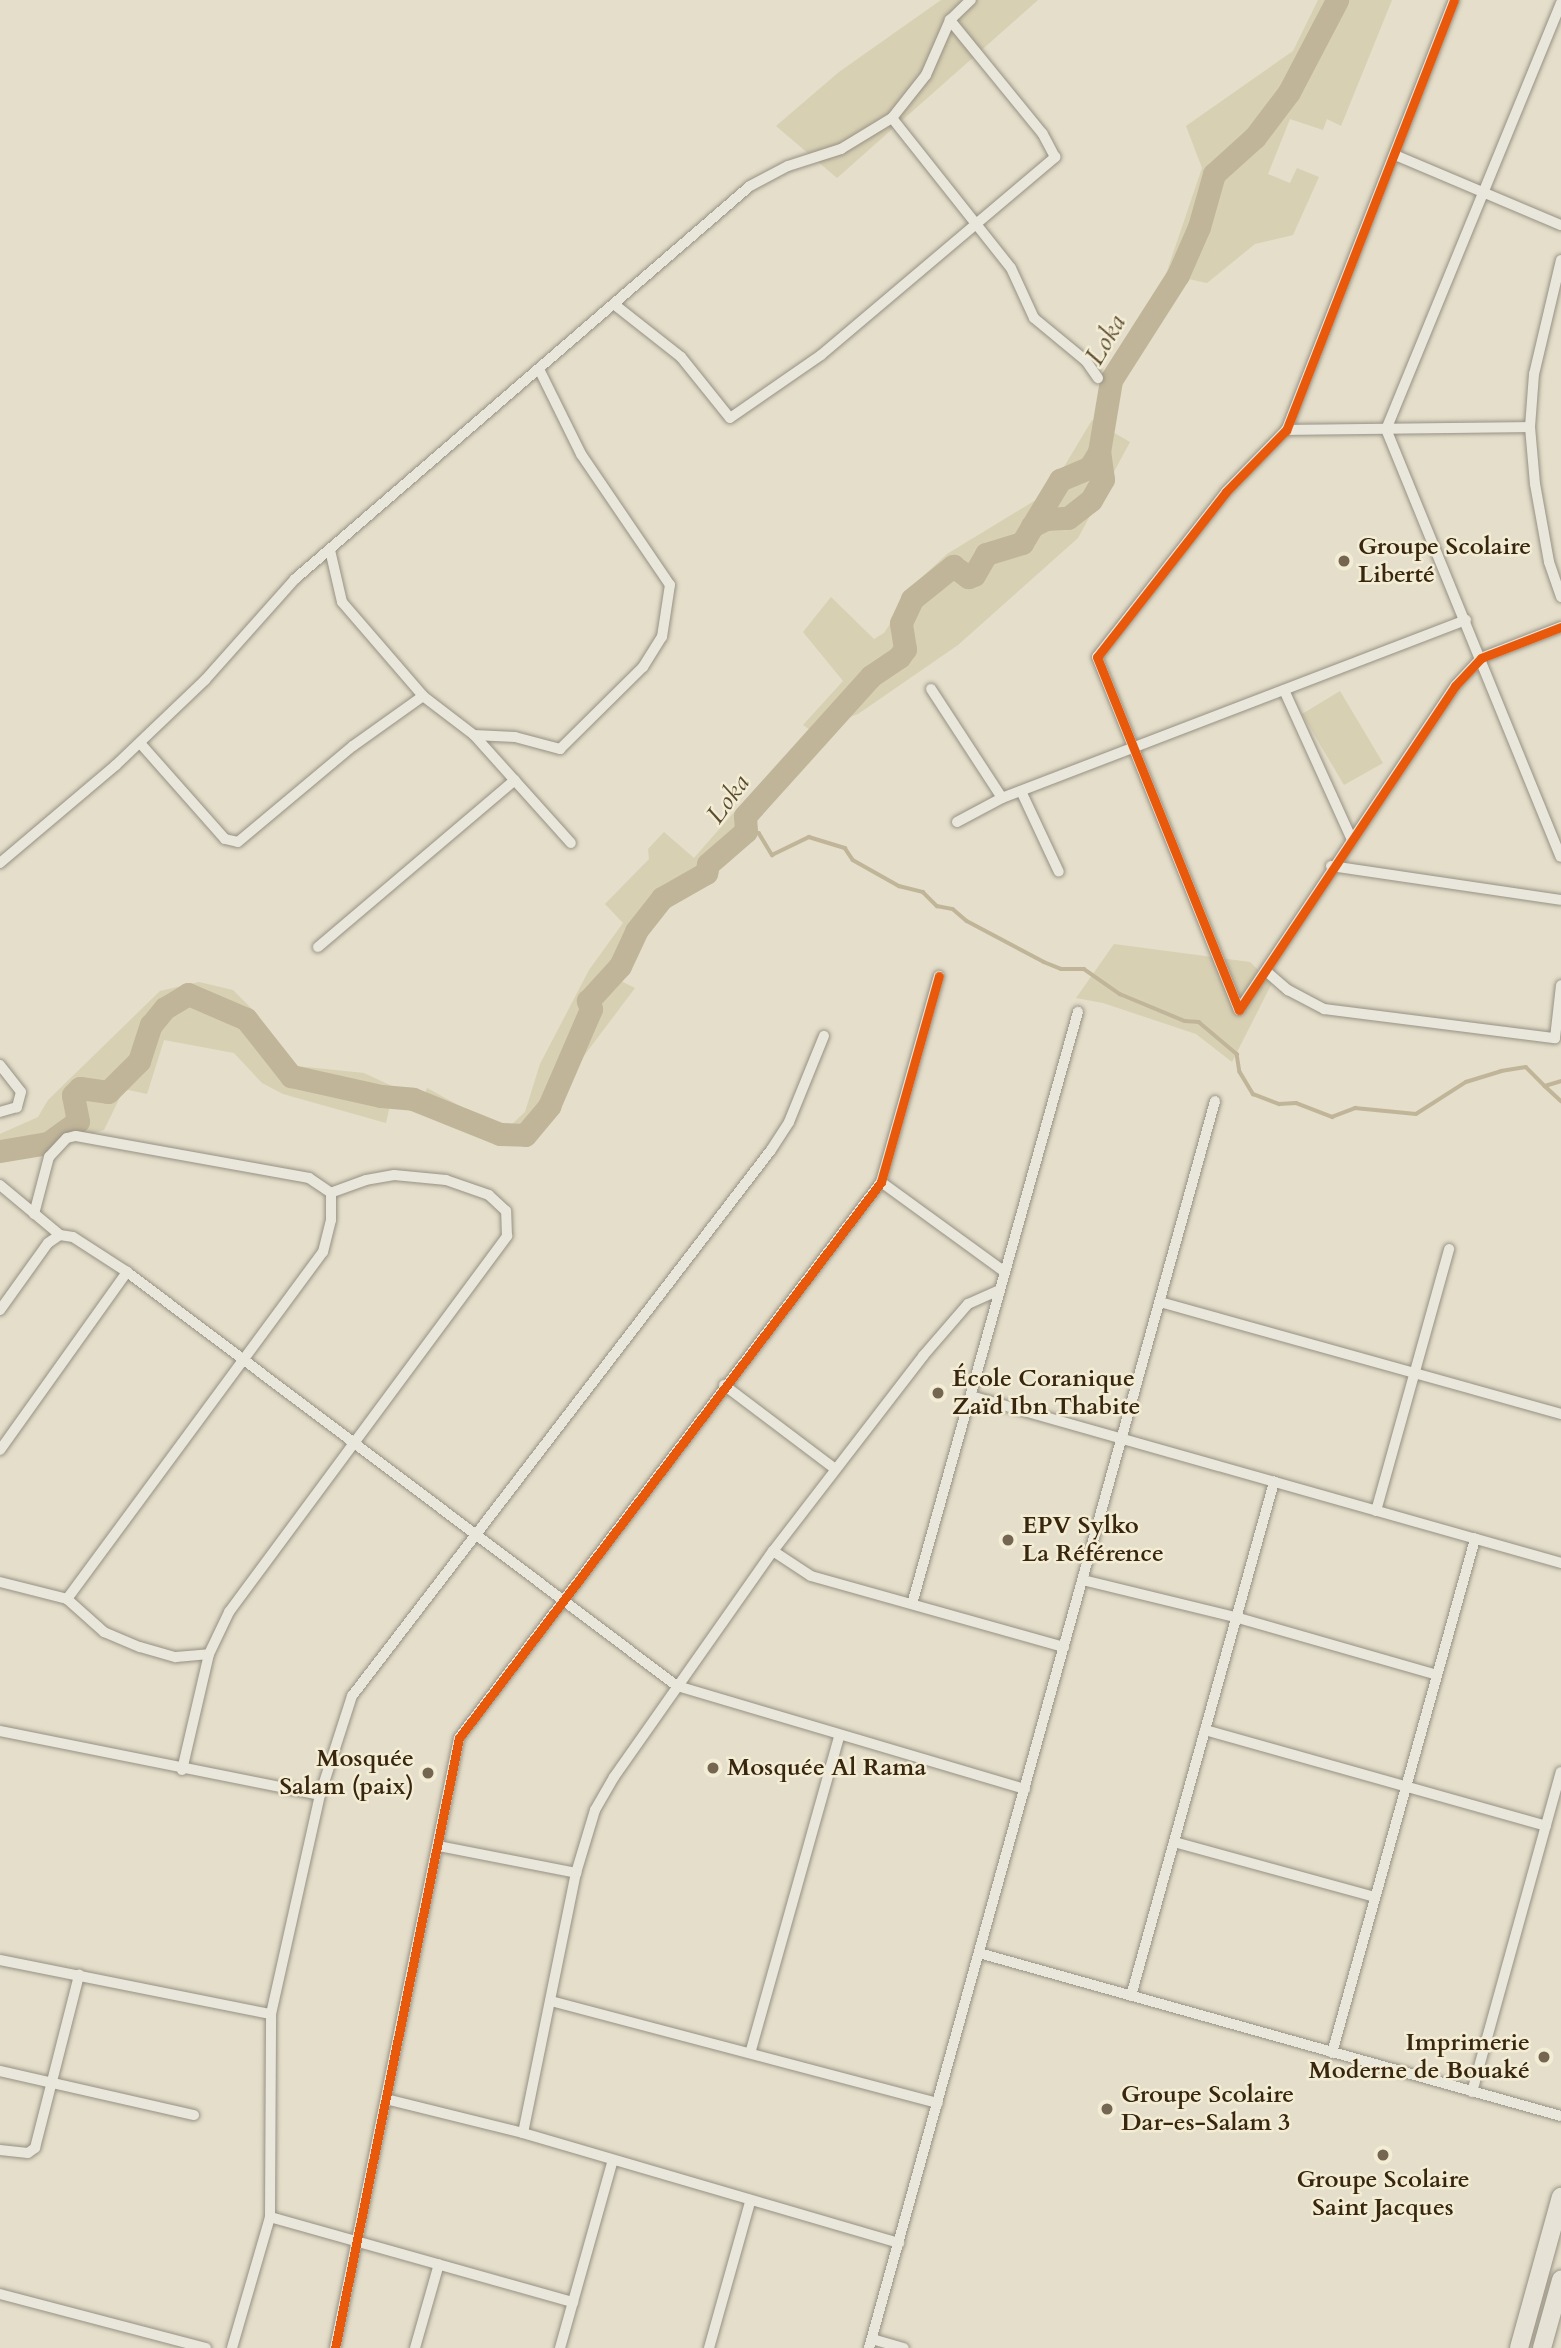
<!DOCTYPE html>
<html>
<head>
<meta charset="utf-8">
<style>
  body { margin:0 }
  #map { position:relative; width:1561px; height:2348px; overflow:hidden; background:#e4deca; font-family:Cardo,serif }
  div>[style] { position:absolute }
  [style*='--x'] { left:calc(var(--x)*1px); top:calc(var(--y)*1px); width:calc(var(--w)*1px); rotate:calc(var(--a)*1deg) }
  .green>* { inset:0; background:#d8d0b3 }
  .stream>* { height:3.5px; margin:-1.75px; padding:0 1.75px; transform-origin:1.75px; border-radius:1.75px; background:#c0b598 }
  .river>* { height:23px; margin:-11.5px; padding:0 11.5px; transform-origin:11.5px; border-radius:11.5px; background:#c0b598 }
  .roads { filter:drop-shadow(0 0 2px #979183) drop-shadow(0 0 2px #979183) }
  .minor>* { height:10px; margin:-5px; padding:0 5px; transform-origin:5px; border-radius:5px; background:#e9e6dc }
  .trunk>* { height:18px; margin:-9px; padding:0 9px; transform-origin:9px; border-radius:9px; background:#e6e2d6 }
  .cycleway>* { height:9px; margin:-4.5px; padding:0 4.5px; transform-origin:4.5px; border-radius:4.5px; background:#e8590c }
  .dots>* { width:19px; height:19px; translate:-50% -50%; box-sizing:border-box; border:4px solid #f4edd5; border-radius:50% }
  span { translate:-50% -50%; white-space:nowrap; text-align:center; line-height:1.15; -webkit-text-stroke:5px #f4edd5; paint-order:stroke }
  .poi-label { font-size:24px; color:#38260f; font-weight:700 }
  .left { translate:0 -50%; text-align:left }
  .right { translate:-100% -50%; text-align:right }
  .water-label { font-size:26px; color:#5c4c32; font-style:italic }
</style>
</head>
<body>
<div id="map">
  <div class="green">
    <div style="clip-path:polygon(941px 0,1038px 0,837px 178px,776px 126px,839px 72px)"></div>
    <div style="clip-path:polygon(1318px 0,1392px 0,1341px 126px,1327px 119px,1323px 130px,1290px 119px,1268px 174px,1290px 183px,1297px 168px,1319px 177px,1293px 235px,1255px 244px,1207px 283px,1166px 274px,1202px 168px,1186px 126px,1293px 51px)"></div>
    <div style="clip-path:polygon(1092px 420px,1130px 442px,1078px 538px,958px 645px,858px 714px,831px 724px,819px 736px,803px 725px,843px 681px,803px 632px,831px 597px,874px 639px,884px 633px,920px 579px,947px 554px,1049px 492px)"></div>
    <div style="clip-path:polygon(1340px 691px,1383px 763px,1344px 785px,1302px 714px)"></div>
    <div style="clip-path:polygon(736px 810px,756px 826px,721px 867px,691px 880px,641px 929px,617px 979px,635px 988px,556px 1093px,532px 1139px,504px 1138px,418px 1111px,427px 1088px,496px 1126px,510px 1126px,525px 1112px,540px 1064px,589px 970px,623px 923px,605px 904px,649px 859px,648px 849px,664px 832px,694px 858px)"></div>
    <div style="clip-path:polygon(1114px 944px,1250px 962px,1272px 983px,1232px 1062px,1196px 1034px,1103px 1003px,1076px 998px)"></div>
    <div style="clip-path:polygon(199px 982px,233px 990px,258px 1015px,277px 1050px,296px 1066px,364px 1073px,394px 1087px,386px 1123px,283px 1094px,262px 1083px,234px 1053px,164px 1040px,147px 1094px,124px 1089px,104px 1130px,0 1163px,0 1134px,38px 1117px,48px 1100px,160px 991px)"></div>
  </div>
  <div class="stream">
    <div style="--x:746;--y:831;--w:13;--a:9"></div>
    <div style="--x:759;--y:833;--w:26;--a:59"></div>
    <div style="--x:772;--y:855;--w:41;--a:-25.9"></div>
    <div style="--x:809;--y:837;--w:38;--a:17"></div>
    <div style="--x:845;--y:848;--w:14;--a:56"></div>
    <div style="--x:853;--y:860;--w:53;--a:29.5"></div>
    <div style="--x:899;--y:886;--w:25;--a:14"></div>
    <div style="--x:923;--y:892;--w:20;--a:45"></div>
    <div style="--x:937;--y:906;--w:16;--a:11"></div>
    <div style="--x:953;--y:909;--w:18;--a:41"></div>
    <div style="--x:967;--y:921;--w:87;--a:28"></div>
    <div style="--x:1044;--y:962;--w:18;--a:22"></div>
    <div style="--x:1061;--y:969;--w:23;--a:0"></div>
    <div style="--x:1084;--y:969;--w:44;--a:34.8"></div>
    <div style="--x:1120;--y:994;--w:70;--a:22.6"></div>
    <div style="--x:1185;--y:1021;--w:14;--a:4"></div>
    <div style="--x:1199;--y:1022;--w:50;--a:40.1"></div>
    <div style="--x:1237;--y:1054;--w:18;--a:81"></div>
    <div style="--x:1240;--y:1072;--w:26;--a:59"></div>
    <div style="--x:1253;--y:1094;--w:28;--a:21"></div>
    <div style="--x:1279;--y:1104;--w:17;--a:-3"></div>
    <div style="--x:1296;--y:1103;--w:39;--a:21"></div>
    <div style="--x:1332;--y:1117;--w:25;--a:-21"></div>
    <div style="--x:1355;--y:1108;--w:61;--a:5.6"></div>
    <div style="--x:1416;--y:1114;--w:59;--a:-32.6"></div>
    <div style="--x:1466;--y:1082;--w:37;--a:-17"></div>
    <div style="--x:1501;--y:1071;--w:25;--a:-9"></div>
    <div style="--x:1526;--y:1067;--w:27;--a:45"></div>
    <div style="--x:1545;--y:1086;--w:17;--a:-17"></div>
    <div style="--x:1545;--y:1086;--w:22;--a:43"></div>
  </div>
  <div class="river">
    <div style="--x:1032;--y:526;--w:16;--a:-27"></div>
    <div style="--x:1046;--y:519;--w:22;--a:-3"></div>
    <div style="--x:1068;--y:518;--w:29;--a:-38"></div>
    <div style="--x:1091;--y:500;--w:24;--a:-60"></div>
    <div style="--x:1103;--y:479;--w:27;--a:-98"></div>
    <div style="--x:0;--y:1151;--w:49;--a:-9.5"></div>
    <div style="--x:48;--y:1143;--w:37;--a:-36"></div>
    <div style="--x:78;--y:1121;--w:26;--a:-101"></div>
    <div style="--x:73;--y:1095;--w:10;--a:-45"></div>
    <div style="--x:80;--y:1088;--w:28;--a:8"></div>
    <div style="--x:108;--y:1092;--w:44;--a:-45"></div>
    <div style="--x:139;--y:1061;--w:38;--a:-72"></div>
    <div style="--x:151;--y:1025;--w:22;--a:-51"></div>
    <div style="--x:165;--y:1008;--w:27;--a:-31"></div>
    <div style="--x:188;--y:994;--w:63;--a:23.3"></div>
    <div style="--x:246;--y:1019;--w:73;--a:51.7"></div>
    <div style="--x:291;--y:1076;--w:92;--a:12.5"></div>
    <div style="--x:381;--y:1096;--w:32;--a:5"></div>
    <div style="--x:413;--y:1099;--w:94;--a:21.9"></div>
    <div style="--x:500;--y:1134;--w:25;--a:2"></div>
    <div style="--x:525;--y:1135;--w:38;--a:-50"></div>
    <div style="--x:549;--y:1106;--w:106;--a:-66.6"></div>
    <div style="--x:591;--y:1009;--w:9;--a:-111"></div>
    <div style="--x:588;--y:1001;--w:47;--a:-47.6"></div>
    <div style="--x:620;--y:966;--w:38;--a:-65"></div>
    <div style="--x:636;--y:931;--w:42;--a:-51.8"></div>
    <div style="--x:662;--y:898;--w:51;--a:-29.6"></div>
    <div style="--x:706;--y:873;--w:9;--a:-77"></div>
    <div style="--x:708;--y:864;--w:50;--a:-41"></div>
    <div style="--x:746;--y:831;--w:15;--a:-94"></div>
    <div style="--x:745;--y:816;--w:188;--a:-48"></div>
    <div style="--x:871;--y:676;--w:34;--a:-34"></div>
    <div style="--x:899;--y:657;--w:10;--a:-53"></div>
    <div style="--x:905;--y:649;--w:26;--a:-99"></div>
    <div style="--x:901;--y:623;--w:26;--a:-65"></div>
    <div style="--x:912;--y:599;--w:53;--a:-38.8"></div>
    <div style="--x:953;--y:566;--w:19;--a:36"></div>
    <div style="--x:968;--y:577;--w:6;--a:-18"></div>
    <div style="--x:974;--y:575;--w:24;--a:-60"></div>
    <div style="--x:986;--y:554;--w:38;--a:-17"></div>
    <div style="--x:1022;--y:543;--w:74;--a:-58.9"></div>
    <div style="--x:1060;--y:480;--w:33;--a:-23"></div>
    <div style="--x:1090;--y:467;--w:17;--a:-59"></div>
    <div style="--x:1099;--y:452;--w:73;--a:-80.5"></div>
    <div style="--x:1111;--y:380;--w:125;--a:-57.5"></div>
    <div style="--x:1178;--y:275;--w:52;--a:-66.4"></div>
    <div style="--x:1199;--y:227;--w:55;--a:-74.2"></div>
    <div style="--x:1214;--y:174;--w:55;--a:-42.1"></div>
    <div style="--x:1255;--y:137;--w:56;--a:-52.9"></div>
    <div style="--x:1289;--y:92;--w:104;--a:-62.4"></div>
  </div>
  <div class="roads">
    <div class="minor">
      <div style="--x:1454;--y:0;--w:462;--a:111.3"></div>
      <div style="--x:1286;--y:430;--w:86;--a:134.1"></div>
      <div style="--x:1226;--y:492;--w:209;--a:128"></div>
      <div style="--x:1097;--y:657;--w:380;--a:68.1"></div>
      <div style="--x:1239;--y:1010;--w:389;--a:-56.3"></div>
      <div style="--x:1455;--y:686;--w:38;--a:-47"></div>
      <div style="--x:1481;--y:658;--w:86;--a:-21.2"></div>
      <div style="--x:1561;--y:3;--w:461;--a:112.3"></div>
      <div style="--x:1386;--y:429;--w:462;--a:67.8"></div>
      <div style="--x:892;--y:118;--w:191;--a:51.6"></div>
      <div style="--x:1011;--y:268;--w:55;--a:65.3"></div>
      <div style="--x:1034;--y:318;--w:67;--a:39.6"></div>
      <div style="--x:1086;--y:361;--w:21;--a:55"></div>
      <div style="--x:1395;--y:155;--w:180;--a:22.9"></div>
      <div style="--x:1561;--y:260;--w:117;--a:103.3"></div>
      <div style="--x:1534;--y:374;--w:53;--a:94.3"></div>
      <div style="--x:1530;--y:427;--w:57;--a:85"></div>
      <div style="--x:1535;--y:484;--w:79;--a:79.8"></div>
      <div style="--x:1549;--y:562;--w:37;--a:71"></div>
      <div style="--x:615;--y:305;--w:84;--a:38.2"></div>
      <div style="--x:681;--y:357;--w:78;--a:51.2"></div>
      <div style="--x:730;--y:418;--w:111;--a:-34.7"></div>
      <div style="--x:821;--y:355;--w:307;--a:-40.2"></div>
      <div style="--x:1055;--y:157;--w:27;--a:-118"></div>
      <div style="--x:1042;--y:133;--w:146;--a:-129.2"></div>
      <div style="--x:1286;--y:430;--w:244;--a:-0.7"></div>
      <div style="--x:330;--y:550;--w:53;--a:77"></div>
      <div style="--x:342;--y:602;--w:124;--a:49.2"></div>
      <div style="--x:423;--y:696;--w:64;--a:37.4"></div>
      <div style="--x:474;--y:735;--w:145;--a:48.1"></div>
      <div style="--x:931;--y:689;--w:130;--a:56.9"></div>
      <div style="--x:1284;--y:690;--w:165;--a:65.6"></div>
      <div style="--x:474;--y:735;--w:41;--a:2.8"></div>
      <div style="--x:515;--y:737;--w:47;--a:14.9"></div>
      <div style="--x:560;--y:749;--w:117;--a:-44.7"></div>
      <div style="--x:643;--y:667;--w:36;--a:-58"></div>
      <div style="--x:662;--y:637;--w:53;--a:-81.3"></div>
      <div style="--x:670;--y:585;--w:158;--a:-124.2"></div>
      <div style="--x:581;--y:454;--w:95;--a:-116.3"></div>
      <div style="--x:140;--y:743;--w:128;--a:48.5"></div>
      <div style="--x:225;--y:839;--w:13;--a:13"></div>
      <div style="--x:238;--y:842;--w:150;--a:-39.9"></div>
      <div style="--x:353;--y:746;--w:86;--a:-35.5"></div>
      <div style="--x:1021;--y:791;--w:89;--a:64.9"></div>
      <div style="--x:957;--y:822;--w:51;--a:-28.1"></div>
      <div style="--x:1002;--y:798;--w:497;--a:-21"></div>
      <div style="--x:0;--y:863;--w:152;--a:-40.2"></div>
      <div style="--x:116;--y:765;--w:123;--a:-43.7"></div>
      <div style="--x:205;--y:680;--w:135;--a:-48.3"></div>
      <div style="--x:295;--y:579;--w:601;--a:-40.82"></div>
      <div style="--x:750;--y:186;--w:43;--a:-27.8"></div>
      <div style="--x:788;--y:166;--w:56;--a:-17.8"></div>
      <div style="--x:841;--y:149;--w:60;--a:-31.3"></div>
      <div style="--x:892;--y:118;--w:55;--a:-51.7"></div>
      <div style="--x:926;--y:75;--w:60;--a:-66.4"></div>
      <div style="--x:950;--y:20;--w:29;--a:-44"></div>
      <div style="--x:1331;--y:866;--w:232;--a:8.4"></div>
      <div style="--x:318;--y:947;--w:258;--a:-40.3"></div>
      <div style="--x:1267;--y:972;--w:28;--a:41"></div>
      <div style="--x:1288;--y:990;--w:41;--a:27.8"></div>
      <div style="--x:1324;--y:1009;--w:233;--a:7.2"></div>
      <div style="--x:1555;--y:1038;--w:53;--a:-83.5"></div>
      <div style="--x:0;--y:1065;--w:34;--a:52"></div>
      <div style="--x:21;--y:1092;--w:16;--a:105"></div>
      <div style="--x:17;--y:1107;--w:18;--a:164"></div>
      <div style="--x:881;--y:1182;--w:153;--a:36"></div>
      <div style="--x:0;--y:1185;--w:78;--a:39.8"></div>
      <div style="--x:60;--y:1235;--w:13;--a:9"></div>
      <div style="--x:73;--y:1237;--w:64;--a:32.9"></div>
      <div style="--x:127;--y:1272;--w:688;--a:36.97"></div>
      <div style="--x:677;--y:1686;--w:363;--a:16.5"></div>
      <div style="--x:34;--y:1214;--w:59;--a:-75.3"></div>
      <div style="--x:49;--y:1157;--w:26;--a:-47"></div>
      <div style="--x:67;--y:1138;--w:9;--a:-13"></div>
      <div style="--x:76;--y:1136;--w:237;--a:10.2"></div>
      <div style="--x:309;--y:1178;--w:27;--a:34"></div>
      <div style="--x:1160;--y:1302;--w:416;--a:15.6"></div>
      <div style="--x:0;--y:1310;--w:82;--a:-54.4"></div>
      <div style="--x:48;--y:1243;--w:14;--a:-34"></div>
      <div style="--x:724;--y:1385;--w:139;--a:37.1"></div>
      <div style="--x:971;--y:1396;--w:613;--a:15.8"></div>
      <div style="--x:0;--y:1450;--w:219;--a:-54.5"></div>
      <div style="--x:1376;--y:1511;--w:272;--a:-74.4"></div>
      <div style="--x:773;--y:1551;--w:45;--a:33.3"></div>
      <div style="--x:811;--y:1576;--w:263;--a:15.7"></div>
      <div style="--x:1083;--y:1580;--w:156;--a:13.7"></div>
      <div style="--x:1235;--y:1617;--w:210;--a:16"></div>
      <div style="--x:0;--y:1582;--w:69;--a:14.2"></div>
      <div style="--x:67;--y:1599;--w:50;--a:41.7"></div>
      <div style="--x:104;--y:1632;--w:39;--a:23"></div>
      <div style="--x:140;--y:1647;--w:37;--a:16"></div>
      <div style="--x:176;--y:1657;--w:33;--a:-5"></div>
      <div style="--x:67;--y:1599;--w:431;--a:-53.6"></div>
      <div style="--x:323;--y:1252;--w:33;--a:-76"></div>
      <div style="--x:331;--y:1220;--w:27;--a:-90"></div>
      <div style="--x:912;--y:1604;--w:615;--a:-74.34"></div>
      <div style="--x:1205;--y:1730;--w:354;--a:15.7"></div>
      <div style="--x:0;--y:1731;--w:326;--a:11.3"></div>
      <div style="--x:182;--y:1770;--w:119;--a:-76.9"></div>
      <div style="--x:209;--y:1654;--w:47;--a:-64.5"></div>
      <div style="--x:229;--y:1612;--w:468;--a:-53.5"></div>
      <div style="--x:507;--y:1236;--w:25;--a:-92"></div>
      <div style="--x:506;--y:1211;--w:23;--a:-137"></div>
      <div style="--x:489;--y:1195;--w:46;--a:-160.8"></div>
      <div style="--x:446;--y:1180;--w:52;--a:-174.5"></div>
      <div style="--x:394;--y:1175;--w:28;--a:170"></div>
      <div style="--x:366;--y:1180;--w:37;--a:160"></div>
      <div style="--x:1174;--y:1842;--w:208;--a:15.3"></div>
      <div style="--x:439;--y:1846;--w:140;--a:11.1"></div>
      <div style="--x:979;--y:1953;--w:604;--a:15.65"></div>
      <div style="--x:0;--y:1960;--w:276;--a:11.3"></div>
      <div style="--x:1131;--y:1996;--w:534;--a:-74.45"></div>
      <div style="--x:551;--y:2001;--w:400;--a:14.8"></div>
      <div style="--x:751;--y:2050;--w:325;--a:-74.3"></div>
      <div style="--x:1332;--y:2053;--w:534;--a:-74.45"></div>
      <div style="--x:0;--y:2071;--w:199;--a:12.8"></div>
      <div style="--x:1472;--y:2092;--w:332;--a:-74.5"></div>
      <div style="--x:386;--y:2099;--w:141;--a:13.9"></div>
      <div style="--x:523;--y:2133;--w:392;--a:16.3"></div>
      <div style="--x:523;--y:2133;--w:265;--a:-78.5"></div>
      <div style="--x:576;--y:1873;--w:66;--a:-73.2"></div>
      <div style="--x:595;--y:1810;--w:38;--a:-60"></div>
      <div style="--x:614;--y:1777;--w:276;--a:-54.9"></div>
      <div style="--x:773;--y:1551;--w:246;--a:-52.4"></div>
      <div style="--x:923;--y:1356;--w:69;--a:-49.1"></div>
      <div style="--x:968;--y:1304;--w:35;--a:-24"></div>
      <div style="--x:0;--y:2150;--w:28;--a:6"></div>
      <div style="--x:28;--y:2153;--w:9;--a:-36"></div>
      <div style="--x:35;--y:2148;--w:179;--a:-75.7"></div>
      <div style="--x:270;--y:2217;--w:315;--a:15.7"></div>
      <div style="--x:0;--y:2294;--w:213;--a:14.7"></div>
      <div style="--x:872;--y:2339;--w:33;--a:16"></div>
      <div style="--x:232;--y:2348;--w:136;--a:-73.8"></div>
      <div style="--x:270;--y:2217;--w:203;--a:-89.7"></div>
      <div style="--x:271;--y:2014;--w:224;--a:-77.4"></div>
      <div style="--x:320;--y:1795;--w:104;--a:-72.1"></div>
      <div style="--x:352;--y:1696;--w:688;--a:-52.5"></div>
      <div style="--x:771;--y:1150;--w:33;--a:-57"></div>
      <div style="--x:789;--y:1122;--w:93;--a:-67.9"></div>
      <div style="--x:335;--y:2348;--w:622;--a:-78.51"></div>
      <div style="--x:459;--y:1738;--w:698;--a:-52.8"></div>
      <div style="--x:881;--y:1182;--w:214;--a:-74.3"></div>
      <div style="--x:415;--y:2348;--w:87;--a:-74.1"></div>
      <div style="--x:560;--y:2348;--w:192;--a:-74.3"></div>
      <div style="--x:709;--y:2348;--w:152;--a:-74.3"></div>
      <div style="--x:869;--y:2348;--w:1294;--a:-74.49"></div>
    </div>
    <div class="trunk">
      <div style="--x:1519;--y:2348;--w:157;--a:-74.5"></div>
      <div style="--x:1542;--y:2348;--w:71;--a:-74.4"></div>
    </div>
  </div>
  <div class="cycleway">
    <div style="--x:1454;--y:0;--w:462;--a:111.3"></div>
    <div style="--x:1286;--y:430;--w:86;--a:134.1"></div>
    <div style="--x:1226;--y:492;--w:209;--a:128"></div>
    <div style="--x:1097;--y:657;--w:380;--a:68.1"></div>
    <div style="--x:1239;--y:1010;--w:389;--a:-56.3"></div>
    <div style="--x:1455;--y:686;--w:38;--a:-47"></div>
    <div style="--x:1481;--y:658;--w:86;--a:-21.2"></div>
    <div style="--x:335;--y:2348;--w:622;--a:-78.51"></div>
    <div style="--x:459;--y:1738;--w:698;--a:-52.8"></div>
    <div style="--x:881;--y:1182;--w:214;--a:-74.3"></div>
  </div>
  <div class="dots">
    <div style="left:1344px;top:561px;background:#746650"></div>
    <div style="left:938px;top:1393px;background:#746650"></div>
    <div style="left:1008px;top:1540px;background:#746650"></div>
    <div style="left:713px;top:1768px;background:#746650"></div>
    <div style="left:428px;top:1773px;background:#746650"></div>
    <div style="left:1544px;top:2057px;background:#746650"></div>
    <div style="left:1107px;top:2109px;background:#746650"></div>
    <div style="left:1383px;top:2155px;background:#746650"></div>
  </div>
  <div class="poi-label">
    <span class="left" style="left:1358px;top:561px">Groupe Scolaire<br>Liberté</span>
    <span class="left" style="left:952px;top:1393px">École Coranique<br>Zaïd Ibn Thabite</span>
    <span class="left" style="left:1022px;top:1540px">EPV Sylko<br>La Référence</span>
    <span class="right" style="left:414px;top:1773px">Mosquée<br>Salam (paix)</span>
    <span class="left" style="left:727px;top:1768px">Mosquée Al Rama</span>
    <span class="right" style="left:1530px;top:2057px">Imprimerie<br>Moderne de Bouaké</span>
    <span class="left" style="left:1121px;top:2109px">Groupe Scolaire<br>Dar-es-Salam 3</span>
    <span style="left:1383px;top:2194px">Groupe Scolaire<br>Saint Jacques</span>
  </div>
  <div class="water-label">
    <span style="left:1106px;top:340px;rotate:-60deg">Loka</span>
    <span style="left:728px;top:799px;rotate:-54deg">Loka</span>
  </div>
</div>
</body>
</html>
